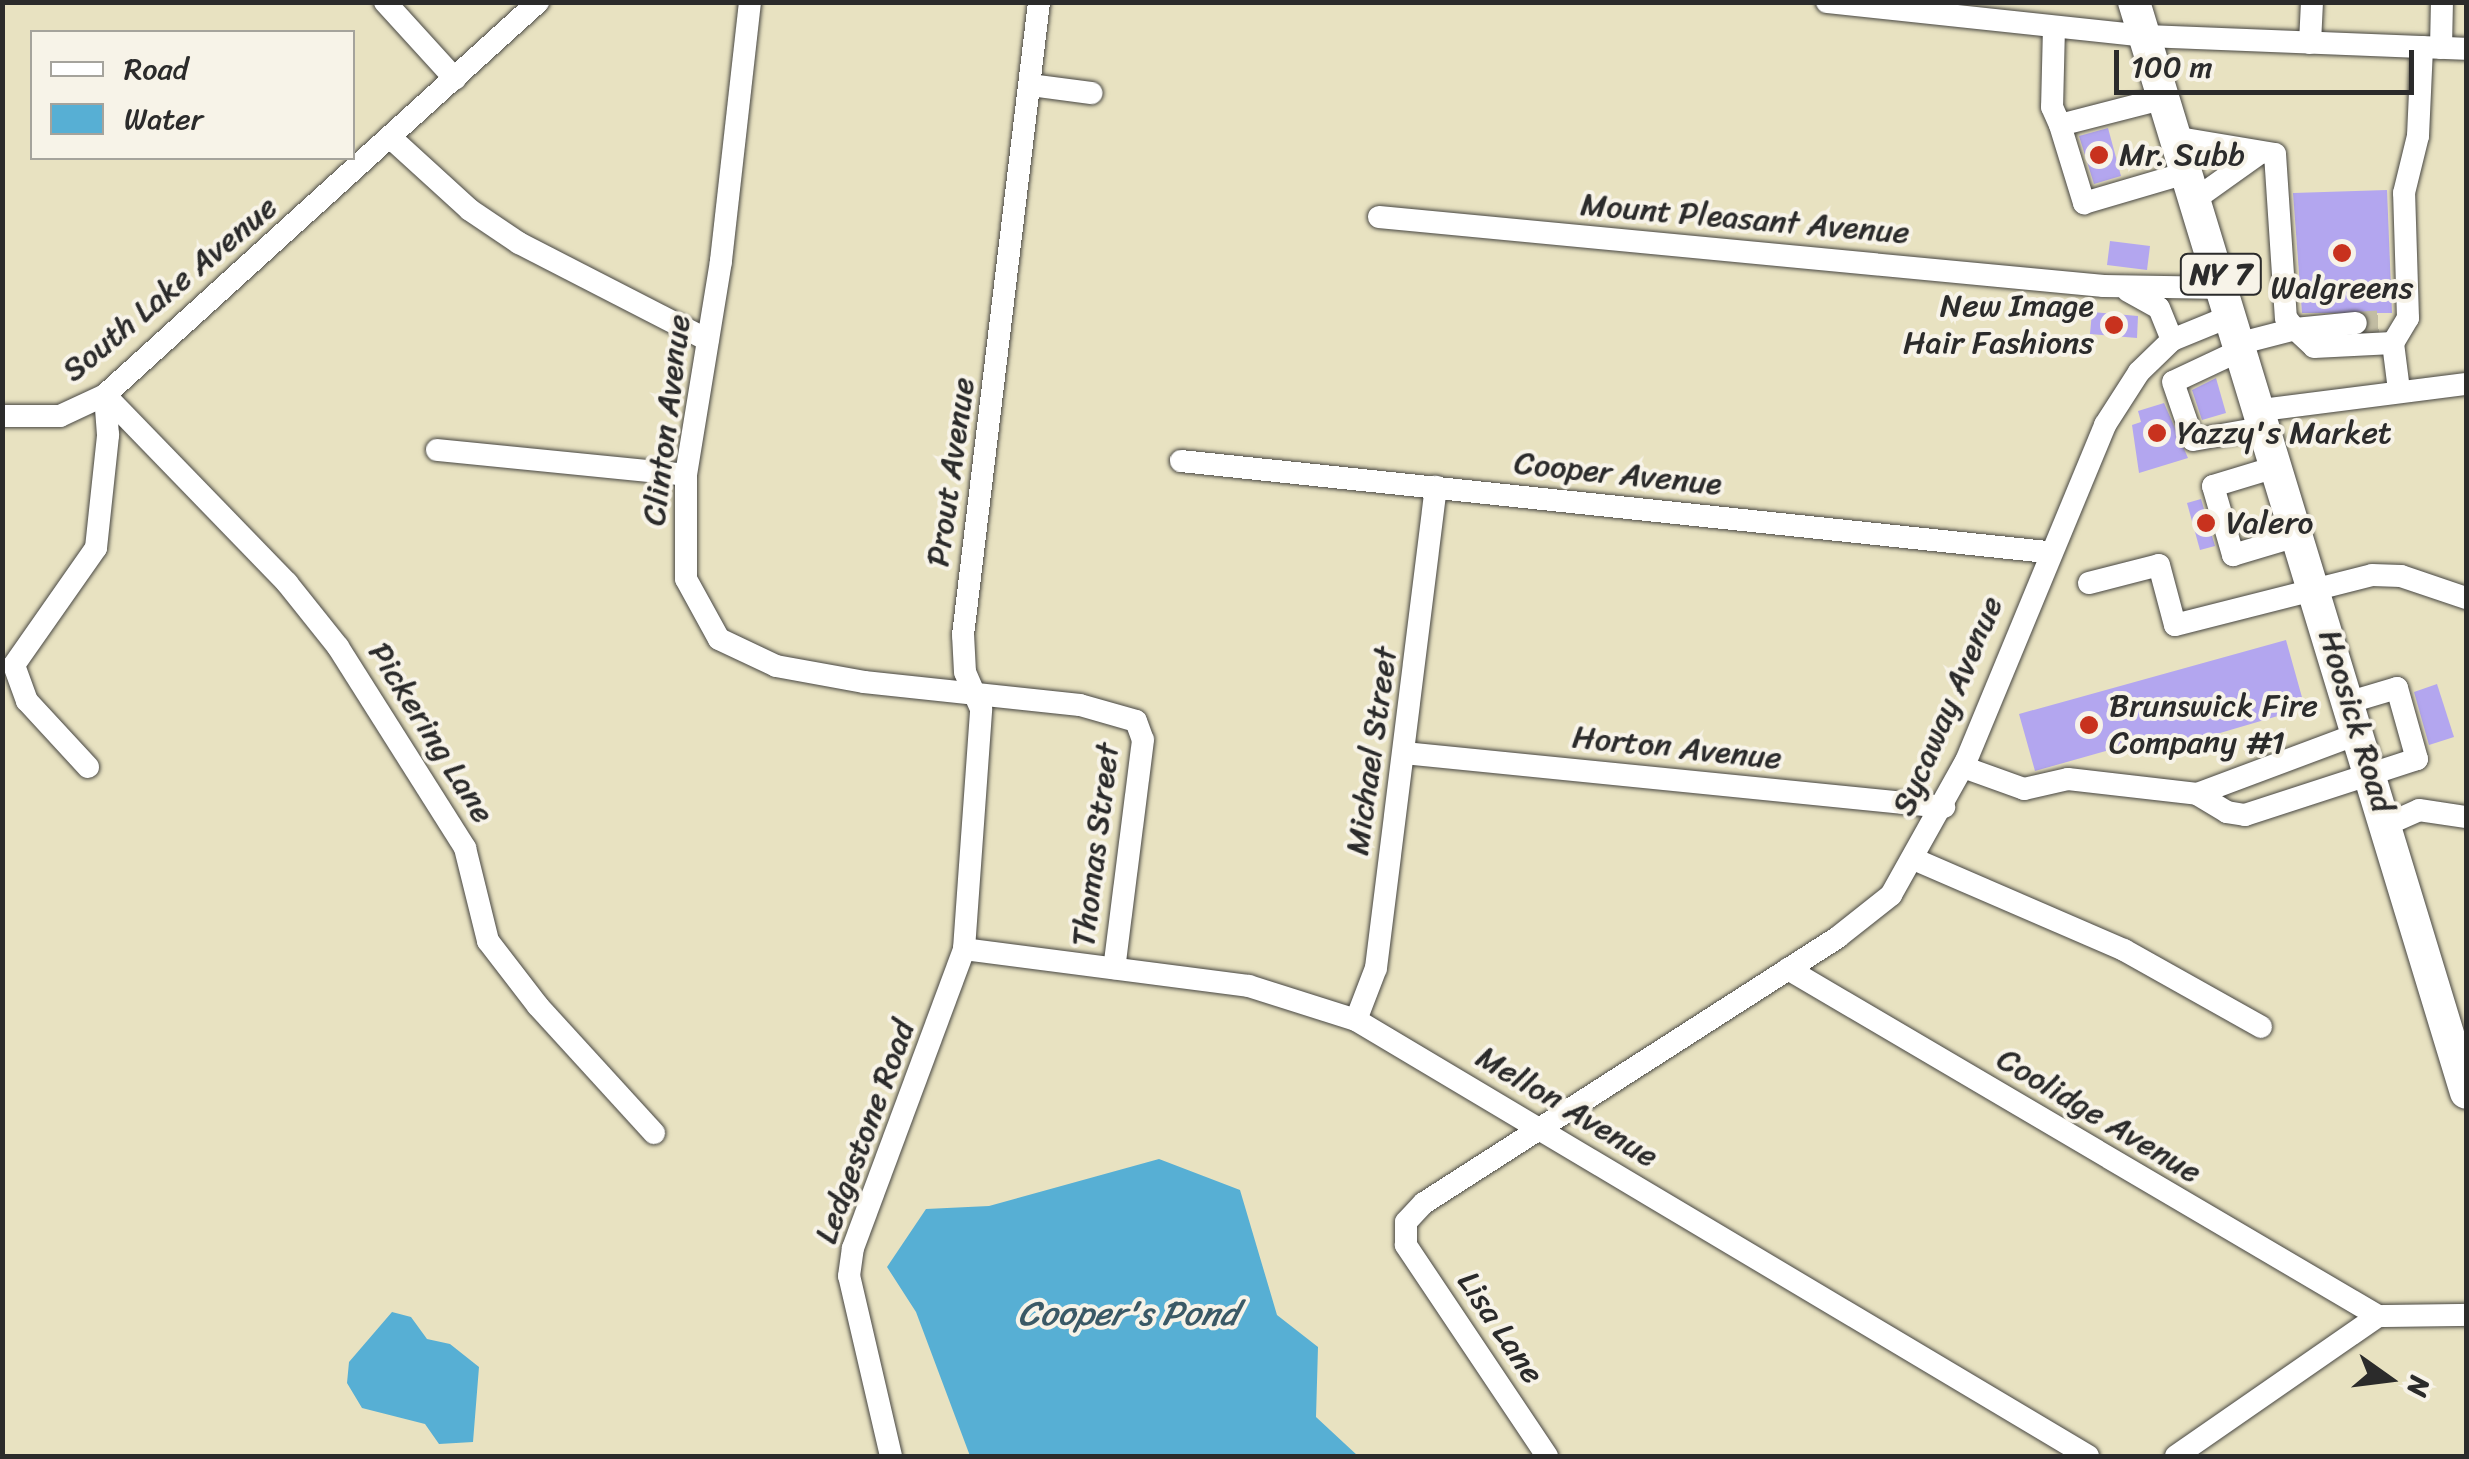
<!DOCTYPE html>
<html>
<head>
<meta charset="utf-8">
<style>
  body { margin:0 }
  #map { position:relative; width:2469px; height:1459px; overflow:hidden; background:#e8e2c1; font-family:Sriracha,sans-serif }
  div>[style] { position:absolute }
  [style*='--x'] { left:calc(var(--x)*1px); top:calc(var(--y)*1px); width:calc(var(--w)*1px); rotate:calc(var(--a)*1deg) }
  .water>* { inset:0; background:#57afd4 }
  .building>* { inset:0; background:#b3a6ef }
  .minor-tunnel>* { height:22px; margin-top:-11px; transform-origin:0; background:repeating-linear-gradient(90deg,#c2bda3 0 22px,transparent 0 33px) }
  .roads { filter:drop-shadow(0 0 2px #474642) drop-shadow(0 0 2px #474642) }
  .minor>* { height:22px; margin:-11px; padding:0 11px; transform-origin:11px; border-radius:11px; background:#fff }
  .highway>* { height:32px; margin:-16px; padding:0 16px; transform-origin:16px; border-radius:16px; background:#fff }
  .dots>* { width:28px; height:28px; translate:-50% -50%; box-sizing:border-box; border:5px solid #f7f3e8; border-radius:50% }
  span { translate:-50% -50%; white-space:nowrap; text-align:center; line-height:1.15; -webkit-text-stroke:8px #f7f3e8; paint-order:stroke }
  .shield-label span { padding:2px 8px; background:#f7f3e8; border:2px solid; border-radius:8px; -webkit-text-stroke-width:0 }
  .shield-label { font-size:30px; color:#2b2b2b; font-weight:700 }
  .poi-label { font-size:32px; color:#2b2b2b }
  .left { translate:0 -50%; text-align:left }
  .right { translate:-100% -50%; text-align:right }
  .street-label { font-size:32px; color:#2b2b2b }
  .water-label { font-size:35px; color:#3a5966; font-style:italic }
  .frame { position:absolute; inset:0; border:5px solid #2b2b2b; pointer-events:none }
  .legend { position:absolute; left:30px; top:30px; width:325px; height:130px; box-sizing:border-box; background:#f7f3e8; border:2px solid #a5a39c; margin:0; padding:12px 18px; list-style:none; font-size:30px; color:#2b2b2b }
  .legend li { display:flex; align-items:center; gap:20px; height:50px }
  .legend b { width:50px; border:2px solid #a5a39c }
  .north { position:absolute; left:2339px; top:1329px; width:100px; height:100px; -webkit-text-stroke:8px #f7f3e8; paint-order:stroke; rotate:104deg; font-size:28px; font-weight:700; line-height:40px; text-align:center; color:#2b2b2b }
  .north::after { content:''; display:block; margin:auto; width:35px; height:45px; background:#2b2b2b; clip-path:polygon(50% 0,100% 100%,50% 72%,0 100%) }
  .scale { position:absolute; left:2114px; top:50px; width:300px; height:45px; box-sizing:border-box; border:5px solid #2b2b2b; border-top:0; padding-left:12px; font-size:30px; line-height:35px; white-space:nowrap; color:#2b2b2b; -webkit-text-stroke:8px #f7f3e8; paint-order:stroke }
</style>
</head>
<body>
<div id="map">
  <div class="water">
    <div style="clip-path:polygon(1159px 1159px,1240px 1190px,1277px 1315px,1318px 1347px,1316px 1417px,1358px 1456px,970px 1456px,916px 1312px,887px 1267px,926px 1209px,989px 1206px)"></div>
    <div style="clip-path:polygon(392px 1312px,411px 1317px,427px 1339px,450px 1344px,479px 1367px,473px 1442px,439px 1444px,425px 1424px,362px 1408px,347px 1383px,349px 1362px)"></div>
  </div>
  <div class="building">
    <div style="clip-path:polygon(2108px 128px,2121px 176px,2094px 184px,2079px 136px)"></div>
    <div style="clip-path:polygon(2387px 190px,2392px 313px,2302px 313px,2293px 193px)"></div>
    <div style="clip-path:polygon(2110px 241px,2150px 246px,2147px 270px,2107px 265px)"></div>
    <div style="clip-path:polygon(2092px 312px,2138px 316px,2137px 338px,2090px 334px)"></div>
    <div style="clip-path:polygon(2216px 378px,2226px 413px,2202px 420px,2192px 390px)"></div>
    <div style="clip-path:polygon(2164px 403px,2188px 458px,2139px 473px,2132px 425px,2141px 422px,2138px 411px)"></div>
    <div style="clip-path:polygon(2201px 499px,2215px 546px,2200px 550px,2187px 503px)"></div>
    <div style="clip-path:polygon(2286px 640px,2305px 708px,2169px 748px,2166px 734px,2035px 771px,2019px 714px)"></div>
    <div style="clip-path:polygon(2437px 684px,2454px 737px,2429px 745px,2414px 692px)"></div>
  </div>
  <div class="minor-tunnel">
    <div style="--x:2356;--y:323;--w:26;--a:-4"></div>
  </div>
  <div class="roads">
    <div class="minor">
      <div style="--x:385;--y:2;--w:104;--a:47.7"></div>
      <div style="--x:750;--y:2;--w:261;--a:96.4"></div>
      <div style="--x:721;--y:261;--w:217;--a:99.3"></div>
      <div style="--x:686;--y:475;--w:104;--a:90"></div>
      <div style="--x:686;--y:579;--w:68;--a:61.2"></div>
      <div style="--x:719;--y:639;--w:63;--a:25.3"></div>
      <div style="--x:776;--y:666;--w:89;--a:10.3"></div>
      <div style="--x:864;--y:682;--w:217;--a:6.1"></div>
      <div style="--x:1080;--y:705;--w:58;--a:15.9"></div>
      <div style="--x:1136;--y:721;--w:20;--a:70"></div>
      <div style="--x:1143;--y:740;--w:230;--a:97.2"></div>
      <div style="--x:1827;--y:2;--w:320;--a:6.1"></div>
      <div style="--x:2145;--y:36;--w:321;--a:2.3"></div>
      <div style="--x:2054;--y:27;--w:80;--a:91.4"></div>
      <div style="--x:2052;--y:107;--w:20;--a:66"></div>
      <div style="--x:2310;--y:43;--w:41;--a:-87.2"></div>
      <div style="--x:2441;--y:48;--w:46;--a:-88.8"></div>
      <div style="--x:1031;--y:85;--w:61;--a:7.6"></div>
      <div style="--x:2165;--y:98;--w:108;--a:165.6"></div>
      <div style="--x:2060;--y:125;--w:82;--a:72.9"></div>
      <div style="--x:2084;--y:203;--w:109;--a:-16.4"></div>
      <div style="--x:391;--y:138;--w:107;--a:42.3"></div>
      <div style="--x:470;--y:210;--w:59;--a:34"></div>
      <div style="--x:519;--y:243;--w:212;--a:27.2"></div>
      <div style="--x:2178;--y:138;--w:98;--a:9.4"></div>
      <div style="--x:2275;--y:154;--w:164;--a:86.2"></div>
      <div style="--x:2286;--y:318;--w:14;--a:51"></div>
      <div style="--x:2295;--y:329;--w:61;--a:-5.6"></div>
      <div style="--x:2197;--y:198;--w:77;--a:-35.5"></div>
      <div style="--x:1379;--y:217;--w:728;--a:5.44"></div>
      <div style="--x:2104;--y:286;--w:121;--a:0.9"></div>
      <div style="--x:2128;--y:291;--w:35;--a:29"></div>
      <div style="--x:2159;--y:308;--w:35;--a:68"></div>
      <div style="--x:2241;--y:343;--w:56;--a:-14.5"></div>
      <div style="--x:2295;--y:329;--w:26;--a:43"></div>
      <div style="--x:2314;--y:347;--w:79;--a:-2.9"></div>
      <div style="--x:2243;--y:349;--w:77;--a:154.8"></div>
      <div style="--x:2173;--y:382;--w:61;--a:71"></div>
      <div style="--x:2193;--y:440;--w:75;--a:-10"></div>
      <div style="--x:2399;--y:390;--w:47;--a:-97.3"></div>
      <div style="--x:2393;--y:343;--w:29;--a:-59"></div>
      <div style="--x:2408;--y:318;--w:125;--a:-91.8"></div>
      <div style="--x:2404;--y:193;--w:59;--a:-76.2"></div>
      <div style="--x:2418;--y:136;--w:89;--a:-87.4"></div>
      <div style="--x:105;--y:395;--w:262;--a:45.9"></div>
      <div style="--x:287;--y:583;--w:82;--a:51.4"></div>
      <div style="--x:338;--y:647;--w:238;--a:57.7"></div>
      <div style="--x:465;--y:848;--w:96;--a:76.1"></div>
      <div style="--x:488;--y:941;--w:82;--a:52.4"></div>
      <div style="--x:538;--y:1006;--w:172;--a:47.6"></div>
      <div style="--x:2262;--y:410;--w:206;--a:-7.3"></div>
      <div style="--x:2;--y:416;--w:58;--a:0"></div>
      <div style="--x:60;--y:416;--w:50;--a:-25"></div>
      <div style="--x:105;--y:395;--w:585;--a:-42.23"></div>
      <div style="--x:437;--y:450;--w:250;--a:5.7"></div>
      <div style="--x:1181;--y:461;--w:871;--a:6"></div>
      <div style="--x:2279;--y:466;--w:69;--a:163.1"></div>
      <div style="--x:2213;--y:486;--w:72;--a:73.8"></div>
      <div style="--x:2233;--y:555;--w:70;--a:-16.6"></div>
      <div style="--x:2089;--y:583;--w:72;--a:-14.4"></div>
      <div style="--x:2159;--y:565;--w:62;--a:75.1"></div>
      <div style="--x:2175;--y:625;--w:203;--a:-14.2"></div>
      <div style="--x:2372;--y:575;--w:29;--a:2"></div>
      <div style="--x:2401;--y:576;--w:69;--a:18.7"></div>
      <div style="--x:2350;--y:702;--w:49;--a:-16.6"></div>
      <div style="--x:2397;--y:688;--w:74;--a:74.3"></div>
      <div style="--x:2417;--y:759;--w:181;--a:162"></div>
      <div style="--x:2245;--y:815;--w:18;--a:-171"></div>
      <div style="--x:2227;--y:812;--w:35;--a:-149"></div>
      <div style="--x:2197;--y:794;--w:174;--a:-20.5"></div>
      <div style="--x:1404;--y:753;--w:543;--a:5.71"></div>
      <div style="--x:88;--y:767;--w:90;--a:-132.7"></div>
      <div style="--x:27;--y:701;--w:38;--a:-110"></div>
      <div style="--x:14;--y:665;--w:143;--a:-55"></div>
      <div style="--x:96;--y:548;--w:114;--a:-83.9"></div>
      <div style="--x:108;--y:435;--w:40;--a:-94.3"></div>
      <div style="--x:1963;--y:767;--w:65;--a:19.8"></div>
      <div style="--x:2024;--y:789;--w:45;--a:-12.8"></div>
      <div style="--x:2068;--y:779;--w:130;--a:6.6"></div>
      <div style="--x:2388;--y:824;--w:34;--a:-24"></div>
      <div style="--x:2419;--y:810;--w:48;--a:8.5"></div>
      <div style="--x:1916;--y:860;--w:227;--a:23.4"></div>
      <div style="--x:2124;--y:950;--w:157;--a:29.3"></div>
      <div style="--x:964;--y:949;--w:287;--a:7.4"></div>
      <div style="--x:1249;--y:986;--w:112;--a:17.6"></div>
      <div style="--x:1356;--y:1020;--w:852;--a:30.78"></div>
      <div style="--x:1788;--y:969;--w:684;--a:30.46"></div>
      <div style="--x:1356;--y:1020;--w:56;--a:-69"></div>
      <div style="--x:1376;--y:968;--w:485;--a:-82.9"></div>
      <div style="--x:891;--y:1456;--w:185;--a:-103.1"></div>
      <div style="--x:849;--y:1276;--w:28;--a:-82"></div>
      <div style="--x:853;--y:1248;--w:319;--a:-69.6"></div>
      <div style="--x:964;--y:949;--w:241;--a:-85.9"></div>
      <div style="--x:981;--y:709;--w:40;--a:-113.4"></div>
      <div style="--x:965;--y:672;--w:37;--a:-93"></div>
      <div style="--x:963;--y:635;--w:638;--a:-83.15"></div>
      <div style="--x:1547;--y:1456;--w:254;--a:-123.8"></div>
      <div style="--x:1406;--y:1245;--w:23;--a:-90"></div>
      <div style="--x:1406;--y:1222;--w:26;--a:-47"></div>
      <div style="--x:1424;--y:1203;--w:492;--a:-32.7"></div>
      <div style="--x:1838;--y:937;--w:68;--a:-38.4"></div>
      <div style="--x:1891;--y:895;--w:154;--a:-60.8"></div>
      <div style="--x:1966;--y:761;--w:364;--a:-67.5"></div>
      <div style="--x:2105;--y:425;--w:63;--a:-57.3"></div>
      <div style="--x:2139;--y:372;--w:46;--a:-44.1"></div>
      <div style="--x:2172;--y:340;--w:66;--a:-22.3"></div>
      <div style="--x:2176;--y:1456;--w:246;--a:-34.7"></div>
      <div style="--x:2378;--y:1316;--w:88;--a:-0.7"></div>
    </div>
    <div class="highway">
      <div style="--x:2134;--y:2;--w:1140;--a:73.07"></div>
    </div>
  </div>
  <div class="dots">
    <div style="left:2099px;top:155px;background:#c8321e"></div>
    <div style="left:2342px;top:253px;background:#c8321e"></div>
    <div style="left:2114px;top:325px;background:#c8321e"></div>
    <div style="left:2157px;top:433px;background:#c8321e"></div>
    <div style="left:2206px;top:523px;background:#c8321e"></div>
    <div style="left:2089px;top:725px;background:#c8321e"></div>
  </div>
  <div class="shield-label">
    <span style="left:2221px;top:274px">NY 7</span>
  </div>
  <div class="poi-label">
    <span class="left" style="left:2119px;top:155px">Mr. Subb</span>
    <span style="left:2342px;top:288px">Walgreens</span>
    <span class="right" style="left:2094px;top:325px">New Image<br>Hair Fashions</span>
    <span class="left" style="left:2177px;top:433px">Yazzy's Market</span>
    <span class="left" style="left:2226px;top:523px">Valero</span>
    <span class="left" style="left:2109px;top:725px">Brunswick Fire<br>Company #1</span>
  </div>
  <div class="street-label">
    <span style="left:1745px;top:219px;rotate:5deg">Mount Pleasant Avenue</span>
    <span style="left:170px;top:289px;rotate:-40deg">South Lake Avenue</span>
    <span style="left:667px;top:420px;rotate:-83deg">Clinton Avenue</span>
    <span style="left:951px;top:472px;rotate:-82deg">Prout Avenue</span>
    <span style="left:1618px;top:474px;rotate:6deg">Cooper Avenue</span>
    <span style="left:1948px;top:706px;rotate:-67deg">Sycaway Avenue</span>
    <span style="left:2356px;top:721px;rotate:73deg">Hoosick Road</span>
    <span style="left:431px;top:733px;rotate:58deg">Pickering Lane</span>
    <span style="left:1677px;top:748px;rotate:6deg">Horton Avenue</span>
    <span style="left:1372px;top:751px;rotate:-82deg">Michael Street</span>
    <span style="left:1096px;top:845px;rotate:-83deg">Thomas Street</span>
    <span style="left:1567px;top:1107px;rotate:31deg">Mellon Avenue</span>
    <span style="left:2099px;top:1116px;rotate:31deg">Coolidge Avenue</span>
    <span style="left:865px;top:1132px;rotate:-70deg">Ledgestone Road</span>
    <span style="left:1500px;top:1328px;rotate:56deg">Lisa Lane</span>
  </div>
  <div class="water-label">
    <span style="left:1128px;top:1313px">Cooper's Pond</span>
  </div>
  <div class="frame"></div>
  <ul class="legend">
  <li><b style="height:12px;background:#fff"></b>Road</li>
  <li><b style="height:28px;background:#57afd4"></b>Water</li>
  </ul>
  <div class="north">N</div>
  <div class="scale">100 m</div>
</div>
</body>
</html>
